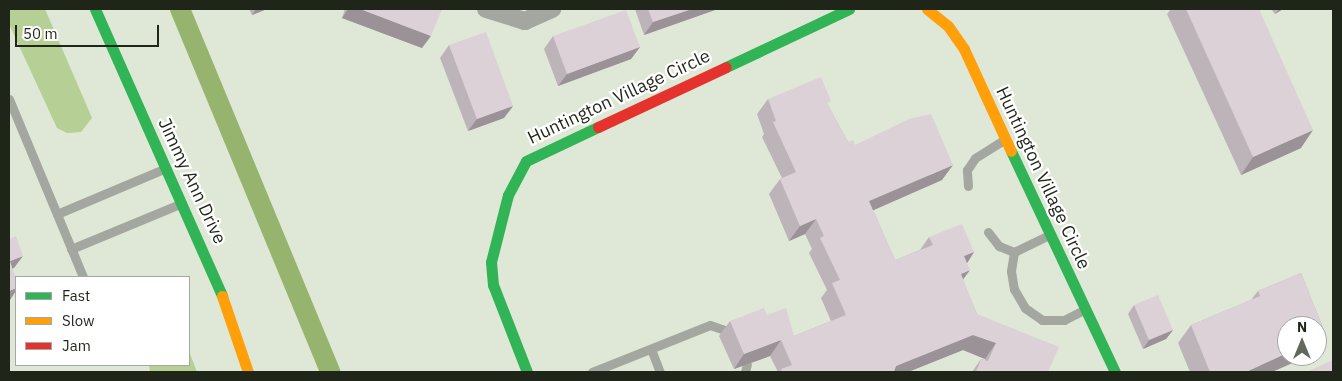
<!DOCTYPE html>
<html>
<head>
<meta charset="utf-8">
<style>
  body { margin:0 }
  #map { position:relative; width:1342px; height:381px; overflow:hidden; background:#dfe8d6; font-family:"IBM Plex Sans",sans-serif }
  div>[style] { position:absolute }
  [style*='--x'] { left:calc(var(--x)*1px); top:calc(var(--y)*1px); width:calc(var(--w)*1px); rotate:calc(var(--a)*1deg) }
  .forest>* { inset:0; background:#b6cf94 }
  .canal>* { height:20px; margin:-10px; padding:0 10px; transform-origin:10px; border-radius:10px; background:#96b46d }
  .lane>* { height:9px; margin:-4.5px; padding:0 4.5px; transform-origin:4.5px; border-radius:4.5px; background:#a4a7a0 }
  .street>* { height:18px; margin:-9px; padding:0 9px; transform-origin:9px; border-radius:9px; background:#a4a7a0 }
  .fast>* { height:11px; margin:-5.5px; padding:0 5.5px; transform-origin:5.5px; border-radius:5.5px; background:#30b455 }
  .slow>* { height:11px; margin:-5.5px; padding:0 5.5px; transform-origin:5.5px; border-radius:5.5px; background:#ff9f0a }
  .jam>* { height:11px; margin:-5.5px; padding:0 5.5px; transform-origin:5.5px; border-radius:5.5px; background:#e5322d }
  .wall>* { inset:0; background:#bdb4b9 }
  .shaded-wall>* { inset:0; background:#9a9296 }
  .building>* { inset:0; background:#dcd1d7 }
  span { translate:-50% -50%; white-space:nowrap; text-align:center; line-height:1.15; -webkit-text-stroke:4.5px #fff; paint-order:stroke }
  .street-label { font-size:18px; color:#1f2519 }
  .frame { position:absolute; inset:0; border:10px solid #1f2519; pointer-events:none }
  .legend { position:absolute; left:15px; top:276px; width:175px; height:90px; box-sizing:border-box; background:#fff; border:1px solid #a5a8a3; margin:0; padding:6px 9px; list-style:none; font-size:15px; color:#1f2519 }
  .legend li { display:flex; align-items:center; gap:10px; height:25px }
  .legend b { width:25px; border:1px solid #a5a8a3 }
  .north { position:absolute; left:1277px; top:316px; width:50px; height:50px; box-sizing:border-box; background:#fff; border:1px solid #a5a8a3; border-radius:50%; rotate:0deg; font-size:14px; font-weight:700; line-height:20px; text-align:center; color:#1f2519 }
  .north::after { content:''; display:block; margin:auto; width:18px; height:22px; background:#62695b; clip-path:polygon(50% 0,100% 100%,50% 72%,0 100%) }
  .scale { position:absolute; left:15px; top:25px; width:144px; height:22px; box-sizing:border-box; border:2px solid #1f2519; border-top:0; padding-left:6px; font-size:15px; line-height:18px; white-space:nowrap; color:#1f2519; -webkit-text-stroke:4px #fff; paint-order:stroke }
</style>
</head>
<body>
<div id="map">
  <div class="forest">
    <div style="clip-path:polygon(9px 9px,45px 9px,92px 118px,81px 132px,67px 133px,57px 128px,9px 24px)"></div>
    <div style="clip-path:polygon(189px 351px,197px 372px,150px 372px,149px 365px,189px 365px)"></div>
  </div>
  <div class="canal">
    <div style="--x:180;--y:9;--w:393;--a:67.5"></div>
  </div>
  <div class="lane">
    <div style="--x:9;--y:99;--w:193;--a:67.4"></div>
    <div style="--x:968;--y:186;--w:16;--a:-94"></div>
    <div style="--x:967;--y:170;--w:14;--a:-56"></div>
    <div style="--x:975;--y:158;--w:36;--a:-32"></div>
    <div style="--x:57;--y:214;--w:118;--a:-22.9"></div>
    <div style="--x:988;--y:232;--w:18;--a:52"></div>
    <div style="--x:999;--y:246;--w:16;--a:22"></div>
    <div style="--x:1049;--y:235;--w:39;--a:154"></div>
    <div style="--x:1014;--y:252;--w:19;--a:99"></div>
    <div style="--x:1011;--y:271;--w:18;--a:81"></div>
    <div style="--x:1014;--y:289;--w:22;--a:60"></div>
    <div style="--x:1025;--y:308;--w:21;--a:35"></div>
    <div style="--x:1042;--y:320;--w:22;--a:0"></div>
    <div style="--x:1064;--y:320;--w:22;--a:-27"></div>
    <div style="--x:71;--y:249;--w:120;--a:-22.5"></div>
    <div style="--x:651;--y:349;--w:25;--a:69"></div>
    <div style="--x:592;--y:372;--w:127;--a:-21.7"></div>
    <div style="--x:710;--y:325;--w:21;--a:19"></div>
    <div style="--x:745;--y:372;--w:8;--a:-76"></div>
  </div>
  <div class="street">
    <div style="--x:486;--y:9;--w:41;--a:17.1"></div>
    <div style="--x:525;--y:21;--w:30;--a:-24"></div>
  </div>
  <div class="fast">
    <div style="--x:95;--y:9;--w:314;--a:66.1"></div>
    <div style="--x:726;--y:67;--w:136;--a:-25.2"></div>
    <div style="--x:1011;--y:151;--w:244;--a:64.8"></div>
    <div style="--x:527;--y:372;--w:93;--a:-111.3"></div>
    <div style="--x:493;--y:285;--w:23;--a:-95"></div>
    <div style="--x:491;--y:262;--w:69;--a:-75.8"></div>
    <div style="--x:508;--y:195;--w:38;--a:-62"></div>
    <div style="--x:526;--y:161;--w:80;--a:-25.3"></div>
  </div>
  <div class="slow">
    <div style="--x:927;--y:9;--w:27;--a:39"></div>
    <div style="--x:948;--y:26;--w:28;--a:55"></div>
    <div style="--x:964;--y:49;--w:112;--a:65.3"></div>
    <div style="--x:222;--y:296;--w:80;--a:71.1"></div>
  </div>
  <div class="jam">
    <div style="--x:598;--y:127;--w:141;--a:-25.1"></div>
  </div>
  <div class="wall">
    <div style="clip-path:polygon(249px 9px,267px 9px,252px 15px)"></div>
    <div style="clip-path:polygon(345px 9px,442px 9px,422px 48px,342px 18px)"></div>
    <div style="clip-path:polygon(635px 9px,718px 9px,644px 35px)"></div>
    <div style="clip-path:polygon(1171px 9px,1259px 9px,1301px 148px,1241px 175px,1167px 14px)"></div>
    <div style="clip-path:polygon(1271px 9px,1283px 9px,1275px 14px)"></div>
    <div style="clip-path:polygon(553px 36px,640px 47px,631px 59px,558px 86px,544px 49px)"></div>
    <div style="clip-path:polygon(449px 45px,513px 106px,504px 118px,468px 131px,440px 58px)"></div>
    <div style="clip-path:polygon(768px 99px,828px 105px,848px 142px,942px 180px,873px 210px,895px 260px,920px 250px,929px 237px,974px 252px,967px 263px,963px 280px,977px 314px,1048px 372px,972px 372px,981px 359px,985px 360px,985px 359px,963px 350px,908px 372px,778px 372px,770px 356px,734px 369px,719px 336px,730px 321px,767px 315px,794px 336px,831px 321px,821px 298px,827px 290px,809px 253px,812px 249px,805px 234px,789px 241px,769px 194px,780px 179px,782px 178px,762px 137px,764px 134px,757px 114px)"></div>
    <div style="clip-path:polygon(1301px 273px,1326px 335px,1317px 348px,1317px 326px,1287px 326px,1287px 356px,1308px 356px,1272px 372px,1190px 372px,1178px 343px,1191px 325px,1251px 300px,1258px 291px)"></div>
    <div style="clip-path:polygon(1134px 305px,1173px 330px,1166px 339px,1143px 349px,1128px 314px)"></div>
  </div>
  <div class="shaded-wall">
    <div style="clip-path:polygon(256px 9px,267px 9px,252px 15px)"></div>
    <div style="clip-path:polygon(348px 9px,360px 9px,431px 36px,422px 48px,342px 18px)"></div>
    <div style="clip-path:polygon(692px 9px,718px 9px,644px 35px,653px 22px)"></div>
    <div style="clip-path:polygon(1279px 9px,1283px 9px,1275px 14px)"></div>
    <div style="clip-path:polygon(640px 47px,631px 59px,558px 86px,567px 74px)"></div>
    <div style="clip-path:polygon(513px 106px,504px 118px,468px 131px,477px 119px)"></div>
    <div style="clip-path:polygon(1313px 130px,1301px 148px,1241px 175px,1253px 157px)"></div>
    <div style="clip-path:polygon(953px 165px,942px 180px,858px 217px,869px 201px)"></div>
    <div style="clip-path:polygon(816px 219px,805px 234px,789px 241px,800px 226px)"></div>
    <div style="clip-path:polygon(974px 252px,964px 268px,964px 256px)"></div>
    <div style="clip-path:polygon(23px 256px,14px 268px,9px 270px,10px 261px)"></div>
    <div style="clip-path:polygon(970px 270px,959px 285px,961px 274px)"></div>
    <div style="clip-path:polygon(16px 288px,16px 291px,10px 300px,9px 300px,9px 291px)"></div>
    <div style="clip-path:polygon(1173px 330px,1166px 339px,1143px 349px,1149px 340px)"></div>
    <div style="clip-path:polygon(973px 335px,996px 343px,985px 359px,963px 350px,908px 372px,892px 372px,896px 366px)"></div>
    <div style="clip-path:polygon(1326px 335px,1317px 348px,1317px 339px)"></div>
    <div style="clip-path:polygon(781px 340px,770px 356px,734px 369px,744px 354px)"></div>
    <div style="clip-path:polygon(1287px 353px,1287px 356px,1308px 356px,1272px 372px,1246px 372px)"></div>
  </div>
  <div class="building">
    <div style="clip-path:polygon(360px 9px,442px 9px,431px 36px)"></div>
    <div style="clip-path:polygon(648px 9px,692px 9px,653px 22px)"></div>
    <div style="clip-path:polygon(1186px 9px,1259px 9px,1313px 130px,1253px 157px)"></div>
    <div style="clip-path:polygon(626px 10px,640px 47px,567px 74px,553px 36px)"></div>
    <div style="clip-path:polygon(486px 32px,513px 106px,477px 119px,449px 45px)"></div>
    <div style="clip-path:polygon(821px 77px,831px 101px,827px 103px,848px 142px,853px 140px,855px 145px,909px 119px,931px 114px,953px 165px,869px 201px,895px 260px,933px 245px,929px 237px,962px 224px,974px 252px,964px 256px,970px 270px,961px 274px,977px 314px,1059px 347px,1048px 372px,976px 372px,981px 359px,988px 361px,996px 343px,973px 335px,896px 366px,894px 372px,782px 372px,781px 369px,792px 365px,781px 340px,744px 354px,730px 321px,764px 308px,767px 315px,786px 308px,794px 336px,846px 315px,832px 283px,840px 280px,820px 238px,824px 236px,816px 219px,800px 226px,780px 179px,796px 172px,773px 122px,776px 121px,768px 99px)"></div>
    <div style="clip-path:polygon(16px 236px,23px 256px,10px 261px,16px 279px,16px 288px,9px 291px,9px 239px)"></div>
    <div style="clip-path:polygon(1301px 273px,1326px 335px,1317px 339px,1317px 326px,1287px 326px,1287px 353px,1246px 372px,1210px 372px,1191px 325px,1260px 296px,1258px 291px)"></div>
    <div style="clip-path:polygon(1158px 295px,1173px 330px,1149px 340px,1134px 305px)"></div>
    <div style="clip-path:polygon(1333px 360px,1333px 372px,1306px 372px)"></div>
  </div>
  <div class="street-label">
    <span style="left:619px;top:97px;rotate:-25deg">Huntington Village Circle</span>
    <span style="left:1043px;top:178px;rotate:65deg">Huntington Village Circle</span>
    <span style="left:192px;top:181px;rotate:65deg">Jimmy Ann Drive</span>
  </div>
  <div class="frame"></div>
  <ul class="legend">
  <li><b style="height:6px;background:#30b455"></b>Fast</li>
  <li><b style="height:6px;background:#ff9f0a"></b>Slow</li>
  <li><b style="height:6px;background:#e5322d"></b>Jam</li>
  </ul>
  <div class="north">N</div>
  <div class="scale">50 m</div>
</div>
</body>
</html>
